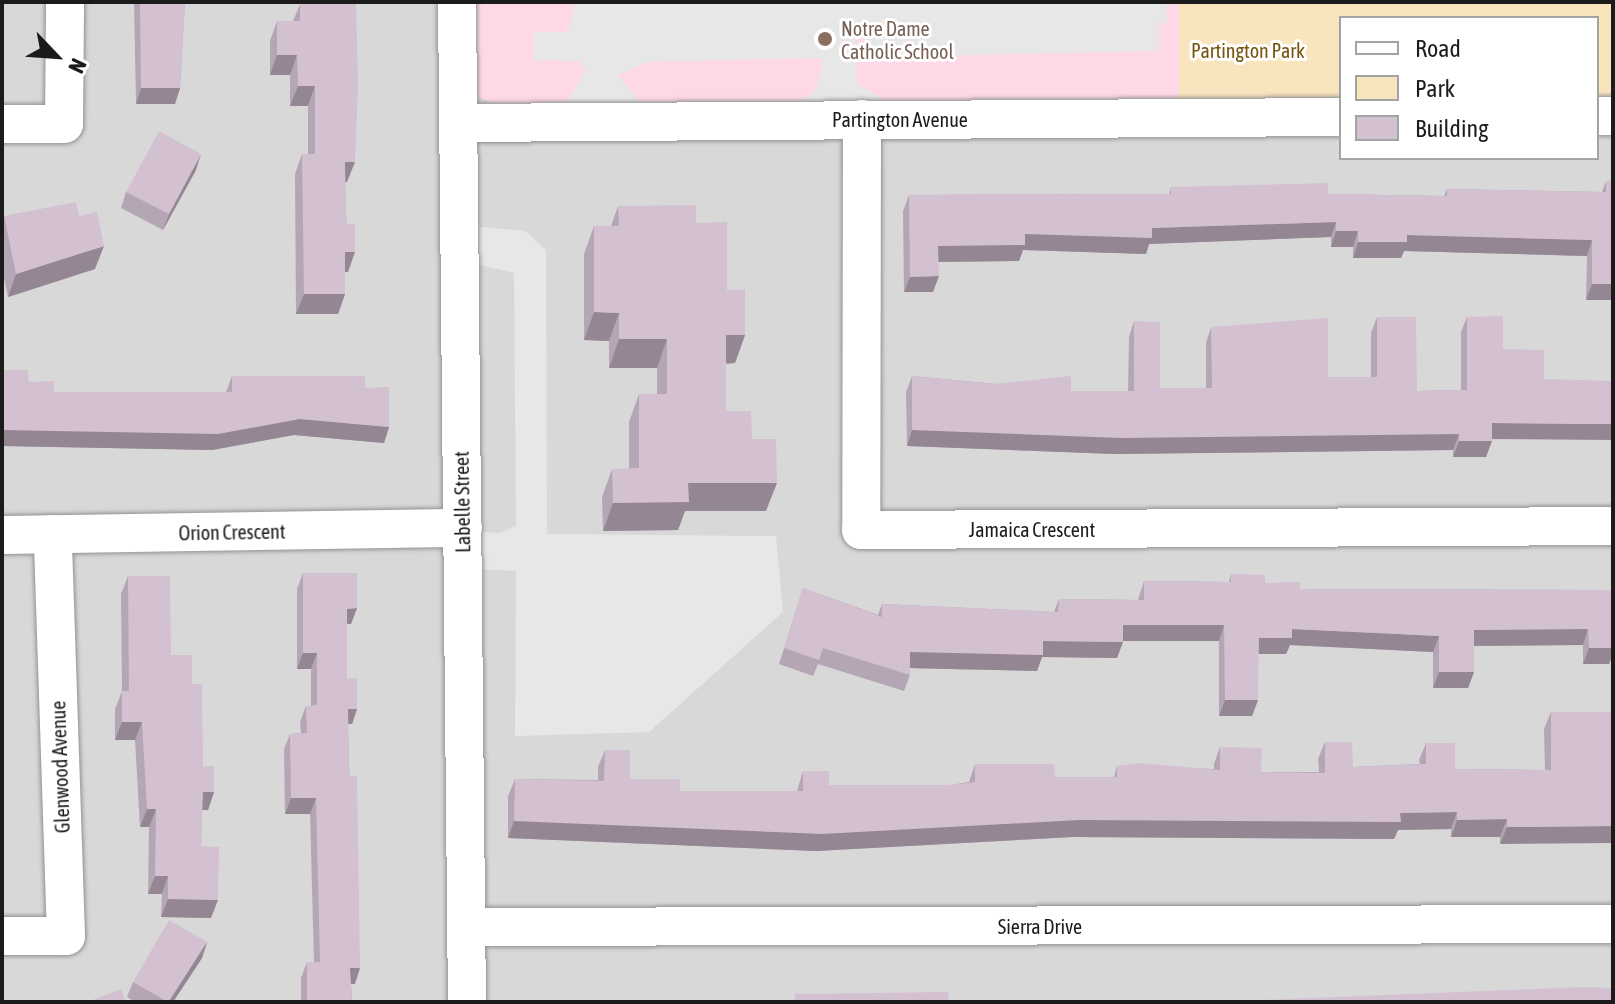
<!DOCTYPE html>
<html>
<head>
<meta charset="utf-8">
<style>
  body { margin:0 }
  #map { position:relative; width:1615px; height:1004px; overflow:hidden; background:#ede1e9; font-family:"Asap Condensed",sans-serif }
  div>[style] { position:absolute }
  [style*='--x'] { left:calc(var(--x)*1px); top:calc(var(--y)*1px); width:calc(var(--w)*1px); rotate:calc(var(--a)*1deg) }
  .residential>* { inset:0; background:#d9d8d9 }
  .education>* { inset:0; background:#fed8e7 }
  .park>* { inset:0; background:#f8e4bd }
  .parking>* { inset:0; background:#e7e7e7 }
  .roads { filter:drop-shadow(0 0 2px #929292) drop-shadow(0 0 2px #929292) }
  .minor>* { height:38px; margin:-19px; padding:0 19px; transform-origin:19px; border-radius:19px; background:#fff }
  .wall>* { inset:0; background:#b5a6b5 }
  .shaded-wall>* { inset:0; background:#948793 }
  .building>* { inset:0; background:#d3c1d2 }
  .dots>* { width:22px; height:22px; translate:-50% -50%; box-sizing:border-box; border:4px solid #fff; border-radius:50% }
  span { translate:-50% -50%; white-space:nowrap; text-align:center; line-height:1.15; -webkit-text-stroke:6px #fff; paint-order:stroke }
  .education-label { font-size:20px; color:#785e54 }
  .left { translate:0 -50%; text-align:left }
  .park-label { font-size:20px; color:#75540d }
  .street-label { font-size:20px; color:#1b1b1b }
  .frame { position:absolute; inset:0; border:4px solid #1b1b1b; pointer-events:none }
  .legend { position:absolute; left:1339px; top:16px; width:260px; height:144px; box-sizing:border-box; background:#fff; border:2px solid #a4a4a4; margin:0; padding:10px 14px; list-style:none; font-size:24px; color:#1b1b1b }
  .legend li { display:flex; align-items:center; gap:16px; height:40px }
  .legend b { width:40px; border:2px solid #a4a4a4 }
  .north { position:absolute; left:16px; top:16px; width:80px; height:80px; -webkit-text-stroke:6px #fff; paint-order:stroke; rotate:115deg; font-size:22px; font-weight:700; line-height:32px; text-align:center; color:#1b1b1b }
  .north::after { content:''; display:block; margin:auto; width:28px; height:36px; background:#1b1b1b; clip-path:polygon(50% 0,100% 100%,50% 72%,0 100%) }
</style>
</head>
<body>
<div id="map">
  <div class="residential">
    <div style="clip-path:polygon(evenodd,2px 2px,1613px 2px,1613px 1002px,2px 1002px,2px 2px,1341px 18px,1597px 18px,1597px 158px,1341px 158px,1341px 18px)"></div>
  </div>
  <div class="education">
    <div style="clip-path:polygon(471px 2px,1179px 2px,1179px 100px,498px 105px,478px 97px,471px 75px)"></div>
  </div>
  <div class="park">
    <div style="clip-path:polygon(1179px 2px,1613px 2px,1613px 98px,1597px 98px,1597px 18px,1341px 18px,1341px 99px,1179px 100px)"></div>
  </div>
  <div class="parking">
    <div style="clip-path:polygon(575px 2px,1166px 2px,1167px 23px,1159px 23px,1159px 51px,868px 57px,865px 39px,856px 38px,857px 84px,888px 102px,798px 103px,816px 90px,823px 58px,648px 62px,618px 75px,642px 104px,565px 105px,585px 70px,579px 61px,533px 60px,534px 32px,568px 32px)"></div>
    <div style="clip-path:polygon(471px 226px,525px 231px,546px 250px,547px 534px,776px 536px,783px 612px,649px 732px,515px 736px,516px 571px,474px 569px,474px 531px,500px 533px,516px 526px,514px 273px,472px 263px)"></div>
  </div>
  <div class="roads">
    <div class="minor">
      <div style="--x:457;--y:2;--w:1000;--a:89.43"></div>
      <div style="--x:1597;--y:116;--w:16;--a:0"></div>
      <div style="--x:862;--y:119;--w:411;--a:90.1"></div>
      <div style="--x:861;--y:530;--w:752;--a:-0.3"></div>
      <div style="--x:458;--y:123;--w:883;--a:-0.39"></div>
      <div style="--x:2;--y:124;--w:62;--a:0"></div>
      <div style="--x:64;--y:124;--w:122;--a:-89.5"></div>
      <div style="--x:2;--y:535;--w:461;--a:-0.9"></div>
      <div style="--x:467;--y:927;--w:1146;--a:-0.15"></div>
      <div style="--x:2;--y:936;--w:64;--a:0"></div>
      <div style="--x:66;--y:936;--w:402;--a:-91.9"></div>
    </div>
  </div>
  <div class="wall">
    <div style="clip-path:polygon(134px 2px,185px 2px,180px 88px,175px 104px,136px 104px)"></div>
    <div style="clip-path:polygon(301px 2px,356px 2px,347px 182px,345px 182px,348px 272px,345px 272px,345px 294px,338px 314px,296px 314px,295px 174px,302px 154px,308px 154px,308px 106px,290px 106px,290px 75px,270px 75px,270px 41px,277px 21px,293px 21px)"></div>
    <div style="clip-path:polygon(196px 170px,163px 230px,121px 208px,126px 192px)"></div>
    <div style="clip-path:polygon(1606px 181px,1613px 300px,1586px 300px,1587px 256px,1404px 251px,1401px 258px,1353px 258px,1353px 247px,1331px 247px,1331px 237px,1149px 244px,1146px 254px,1023px 250px,1019px 261px,938px 262px,933px 292px,904px 292px,903px 211px,909px 195px,1169px 194px,1171px 187px,1328px 194px,1444px 196px,1447px 189px,1602px 192px)"></div>
    <div style="clip-path:polygon(618px 206px,696px 223px,745px 335px,735px 363px,726px 364px,726px 411px,752px 439px,766px 511px,685px 511px,678px 530px,603px 531px,602px 497px,612px 469px,629px 469px,629px 422px,639px 394px,657px 394px,657px 368px,609px 368px,609px 341px,584px 340px,584px 254px,594px 226px,611px 226px)"></div>
    <div style="clip-path:polygon(4px 216px,79px 216px,95px 269px,8px 297px,2px 269px,2px 222px)"></div>
    <div style="clip-path:polygon(1377px 317px,1417px 391px,1461px 390px,1461px 332px,1467px 317px,1492px 439px,1486px 457px,1453px 457px,1453px 450px,1115px 454px,907px 446px,906px 392px,912px 376px,1071px 391px,1128px 391px,1129px 337px,1134px 321px,1160px 388px,1206px 388px,1206px 343px,1211px 327px,1328px 377px,1371px 377px,1371px 333px)"></div>
    <div style="clip-path:polygon(4px 370px,29px 382px,54px 392px,226px 392px,232px 376px,365px 388px,389px 427px,384px 443px,294px 435px,212px 450px,2px 446px)"></div>
    <div style="clip-path:polygon(303px 573px,357px 608px,351px 624px,347px 624px,347px 678px,357px 709px,352px 724px,348px 724px,355px 984px,351px 984px,352px 1002px,301px 1002px,301px 978px,307px 962px,314px 962px,310px 814px,285px 814px,284px 749px,290px 734px,301px 733px,300px 722px,306px 706px,311px 706px,311px 669px,297px 669px,297px 589px)"></div>
    <div style="clip-path:polygon(1231px 574px,1265px 583px,1300px 589px,1613px 590px,1613px 655px,1609px 664px,1583px 664px,1583px 645px,1474px 646px,1474px 672px,1468px 688px,1433px 688px,1433px 652px,1290px 645px,1286px 654px,1258px 654px,1258px 700px,1252px 716px,1219px 716px,1219px 641px,1123px 641px,1117px 658px,1042px 657px,1037px 671px,910px 668px,910px 675px,904px 691px,818px 664px,813px 676px,779px 664px,803px 588px,878px 615px,882px 604px,1054px 612px,1059px 599px,1138px 600px,1144px 581px,1229px 582px)"></div>
    <div style="clip-path:polygon(128px 576px,171px 655px,192px 684px,203px 766px,214px 792px,208px 810px,202px 810px,201px 846px,211px 918px,161px 917px,162px 894px,148px 894px,149px 827px,140px 827px,135px 740px,115px 740px,115px 709px,122px 691px,121px 594px)"></div>
    <div style="clip-path:polygon(1551px 712px,1613px 712px,1500px 844px,1500px 837px,1451px 837px,1451px 829px,1398px 830px,1394px 839px,1073px 837px,816px 851px,508px 838px,508px 796px,515px 779px,598px 780px,598px 767px,605px 750px,630px 779px,680px 791px,797px 791px,803px 771px,829px 785px,950px 785px,969px 782px,975px 764px,1055px 777px,1114px 777px,1117px 766px,1214px 769px,1214px 764px,1220px 747px,1261px 772px,1319px 772px,1318px 759px,1325px 742px,1353px 767px,1420px 764px,1419px 760px,1426px 743px,1455px 769px,1545px 770px,1544px 729px)"></div>
    <div style="clip-path:polygon(207px 942px,202px 958px,173px 1002px,135px 1002px,127px 997px,133px 982px)"></div>
  </div>
  <div class="shaded-wall">
    <div style="clip-path:polygon(277px 55px,297px 55px,290px 75px,270px 75px)"></div>
    <div style="clip-path:polygon(298px 86px,315px 86px,308px 106px,290px 106px)"></div>
    <div style="clip-path:polygon(141px 88px,180px 88px,175px 104px,136px 104px)"></div>
    <div style="clip-path:polygon(201px 154px,196px 170px,163px 230px,169px 214px)"></div>
    <div style="clip-path:polygon(345px 162px,355px 162px,347px 182px,338px 182px)"></div>
    <div style="clip-path:polygon(1336px 222px,1331px 237px,1149px 244px,1146px 254px,1023px 250px,1019px 261px,933px 262px,938px 246px,1025px 234px,1152px 228px)"></div>
    <div style="clip-path:polygon(1336px 231px,1358px 231px,1353px 247px,1331px 247px)"></div>
    <div style="clip-path:polygon(1407px 235px,1592px 240px,1587px 256px,1404px 251px,1401px 258px,1353px 258px,1358px 242px)"></div>
    <div style="clip-path:polygon(104px 246px,95px 269px,8px 297px,16px 274px)"></div>
    <div style="clip-path:polygon(345px 252px,355px 252px,348px 272px,338px 272px)"></div>
    <div style="clip-path:polygon(939px 276px,933px 292px,904px 292px,910px 277px)"></div>
    <div style="clip-path:polygon(1592px 284px,1613px 284px,1613px 300px,1586px 300px)"></div>
    <div style="clip-path:polygon(304px 294px,345px 294px,338px 314px,296px 314px)"></div>
    <div style="clip-path:polygon(594px 312px,619px 313px,609px 341px,584px 340px)"></div>
    <div style="clip-path:polygon(726px 335px,745px 335px,735px 363px,715px 364px)"></div>
    <div style="clip-path:polygon(619px 339px,667px 339px,657px 368px,609px 368px)"></div>
    <div style="clip-path:polygon(300px 419px,389px 427px,384px 443px,294px 435px,212px 450px,2px 446px,2px 430px)"></div>
    <div style="clip-path:polygon(1492px 423px,1613px 424px,1613px 440px,1486px 439px)"></div>
    <div style="clip-path:polygon(912px 430px,1459px 434px,1453px 450px,1115px 454px,907px 446px)"></div>
    <div style="clip-path:polygon(1459px 441px,1492px 441px,1486px 457px,1453px 457px)"></div>
    <div style="clip-path:polygon(688px 483px,777px 483px,766px 511px,685px 511px,678px 530px,603px 531px,613px 503px)"></div>
    <div style="clip-path:polygon(357px 608px,351px 624px,341px 624px,347px 609px)"></div>
    <div style="clip-path:polygon(1123px 625px,1224px 625px,1219px 641px,1118px 641px)"></div>
    <div style="clip-path:polygon(1292px 629px,1439px 636px,1433px 652px,1290px 645px,1286px 654px,1253px 654px,1259px 638px)"></div>
    <div style="clip-path:polygon(1588px 629px,1583px 645px,1468px 646px,1474px 630px)"></div>
    <div style="clip-path:polygon(1043px 641px,1123px 642px,1117px 658px,1042px 657px,1037px 671px,904px 668px,910px 652px)"></div>
    <div style="clip-path:polygon(1613px 645px,1613px 655px,1609px 664px,1583px 664px,1589px 648px)"></div>
    <div style="clip-path:polygon(303px 653px,317px 653px,311px 669px,297px 669px)"></div>
    <div style="clip-path:polygon(1439px 672px,1474px 672px,1468px 688px,1433px 688px)"></div>
    <div style="clip-path:polygon(1225px 700px,1258px 700px,1252px 716px,1219px 716px)"></div>
    <div style="clip-path:polygon(348px 709px,357px 709px,352px 724px,342px 724px)"></div>
    <div style="clip-path:polygon(122px 722px,142px 722px,135px 740px,115px 740px)"></div>
    <div style="clip-path:polygon(203px 792px,214px 792px,208px 810px,196px 810px)"></div>
    <div style="clip-path:polygon(291px 798px,316px 798px,310px 814px,285px 814px)"></div>
    <div style="clip-path:polygon(147px 809px,156px 809px,149px 827px,140px 827px)"></div>
    <div style="clip-path:polygon(1457px 812px,1451px 829px,1398px 830px,1394px 839px,1073px 837px,816px 851px,508px 838px,514px 821px,1079px 820px)"></div>
    <div style="clip-path:polygon(1507px 819px,1500px 837px,1451px 837px,1457px 820px)"></div>
    <div style="clip-path:polygon(1613px 826px,1613px 843px,1500px 844px,1507px 827px)"></div>
    <div style="clip-path:polygon(155px 876px,168px 876px,162px 894px,148px 894px)"></div>
    <div style="clip-path:polygon(168px 899px,218px 900px,211px 918px,161px 917px)"></div>
    <div style="clip-path:polygon(207px 942px,202px 958px,173px 1002px,169px 1002px)"></div>
    <div style="clip-path:polygon(350px 968px,360px 968px,355px 984px,344px 984px)"></div>
  </div>
  <div class="building">
    <div style="clip-path:polygon(140px 2px,185px 2px,180px 88px,141px 88px)"></div>
    <div style="clip-path:polygon(308px 2px,356px 2px,358px 86px,355px 162px,345px 162px,346px 224px,355px 224px,355px 252px,345px 252px,345px 294px,304px 294px,302px 154px,315px 154px,315px 86px,298px 86px,297px 55px,277px 55px,277px 21px,300px 21px,300px 4px,308px 4px)"></div>
    <div style="clip-path:polygon(159px 131px,201px 154px,169px 214px,126px 192px)"></div>
    <div style="clip-path:polygon(1613px 180px,1613px 284px,1592px 284px,1592px 240px,1407px 235px,1407px 242px,1358px 242px,1358px 231px,1336px 231px,1336px 222px,1152px 228px,1152px 238px,1025px 234px,1025px 245px,938px 246px,939px 276px,910px 277px,909px 195px,1171px 194px,1171px 187px,1328px 183px,1328px 194px,1447px 196px,1447px 189px,1607px 192px,1606px 181px)"></div>
    <div style="clip-path:polygon(76px 202px,79px 216px,97px 212px,104px 246px,16px 274px,4px 216px)"></div>
    <div style="clip-path:polygon(696px 205px,696px 223px,727px 222px,727px 290px,745px 290px,745px 335px,726px 335px,726px 411px,751px 411px,752px 439px,776px 439px,777px 483px,688px 483px,689px 502px,613px 503px,612px 469px,639px 468px,639px 394px,667px 394px,667px 339px,619px 339px,619px 313px,594px 312px,594px 226px,619px 226px,618px 206px)"></div>
    <div style="clip-path:polygon(1503px 316px,1503px 349px,1544px 350px,1544px 379px,1613px 381px,1613px 424px,1492px 423px,1492px 441px,1459px 441px,1459px 434px,1121px 438px,912px 430px,912px 376px,995px 384px,1071px 376px,1071px 391px,1134px 391px,1134px 321px,1160px 322px,1160px 388px,1212px 388px,1211px 327px,1328px 318px,1328px 377px,1377px 377px,1377px 317px,1416px 317px,1417px 391px,1467px 390px,1467px 317px)"></div>
    <div style="clip-path:polygon(2px 323px,4px 323px,4px 370px,28px 370px,29px 382px,54px 381px,54px 392px,232px 392px,232px 376px,365px 376px,365px 388px,389px 387px,389px 427px,300px 419px,218px 434px,2px 430px)"></div>
    <div style="clip-path:polygon(303px 573px,357px 573px,357px 608px,347px 609px,347px 678px,357px 678px,357px 709px,348px 709px,349px 776px,357px 776px,360px 968px,350px 968px,352px 1002px,307px 1002px,307px 962px,320px 962px,316px 798px,291px 798px,290px 734px,307px 733px,306px 706px,317px 705px,317px 653px,303px 653px)"></div>
    <div style="clip-path:polygon(1231px 574px,1265px 575px,1265px 583px,1300px 582px,1300px 589px,1613px 590px,1613px 648px,1589px 648px,1588px 629px,1474px 630px,1474px 672px,1439px 672px,1439px 636px,1292px 629px,1292px 638px,1259px 638px,1258px 700px,1225px 700px,1224px 625px,1123px 625px,1123px 642px,1043px 641px,1043px 655px,910px 652px,910px 675px,823px 648px,819px 660px,784px 648px,803px 588px,882px 617px,882px 604px,1058px 612px,1059px 599px,1144px 600px,1144px 581px,1231px 582px)"></div>
    <div style="clip-path:polygon(128px 576px,170px 576px,171px 655px,192px 655px,192px 684px,202px 684px,203px 766px,214px 766px,214px 792px,203px 792px,201px 846px,219px 847px,218px 900px,168px 899px,168px 876px,155px 876px,156px 809px,147px 809px,142px 722px,122px 722px,122px 691px,129px 691px)"></div>
    <div style="clip-path:polygon(1551px 712px,1613px 712px,1613px 826px,1507px 827px,1507px 819px,1457px 820px,1457px 812px,1400px 813px,1401px 822px,1079px 820px,822px 834px,514px 821px,515px 779px,604px 781px,605px 750px,630px 750px,630px 779px,680px 779px,680px 791px,803px 791px,803px 771px,829px 771px,829px 785px,950px 785px,975px 782px,975px 764px,1054px 764px,1055px 777px,1117px 777px,1117px 766px,1140px 763px,1220px 770px,1220px 747px,1262px 748px,1261px 772px,1325px 773px,1325px 742px,1352px 742px,1353px 767px,1426px 764px,1426px 743px,1455px 743px,1455px 769px,1551px 770px)"></div>
    <div style="clip-path:polygon(169px 920px,207px 942px,168px 1002px,133px 982px)"></div>
    <div style="clip-path:polygon(1583px 987px,1613px 988px,1613px 1002px,774px 1002px,795px 1001px,795px 994px,948px 992px,949px 1001px,1237px 1001px)"></div>
    <div style="clip-path:polygon(121px 989px,126px 1002px,88px 1002px)"></div>
  </div>
  <div class="dots">
    <div style="left:825px;top:39px;background:#8d6e63"></div>
  </div>
  <div class="education-label">
    <span class="left" style="left:841px;top:40px">Notre Dame<br>Catholic School</span>
  </div>
  <div class="park-label">
    <span style="left:1248px;top:50px">Partington Park</span>
  </div>
  <div class="street-label">
    <span style="left:900px;top:119px">Partington Avenue</span>
    <span style="left:462px;top:502px;rotate:-91deg">Labelle Street</span>
    <span style="left:1032px;top:529px">Jamaica Crescent</span>
    <span style="left:232px;top:532px;rotate:-1deg">Orion Crescent</span>
    <span style="left:60px;top:767px;rotate:-92deg">Glenwood Avenue</span>
    <span style="left:1040px;top:926px">Sierra Drive</span>
  </div>
  <div class="frame"></div>
  <ul class="legend">
  <li><b style="height:10px;background:#fff"></b>Road</li>
  <li><b style="height:22px;background:#f8e4bd"></b>Park</li>
  <li><b style="height:22px;background:#d3c1d2"></b>Building</li>
  </ul>
  <div class="north">N</div>
</div>
</body>
</html>
